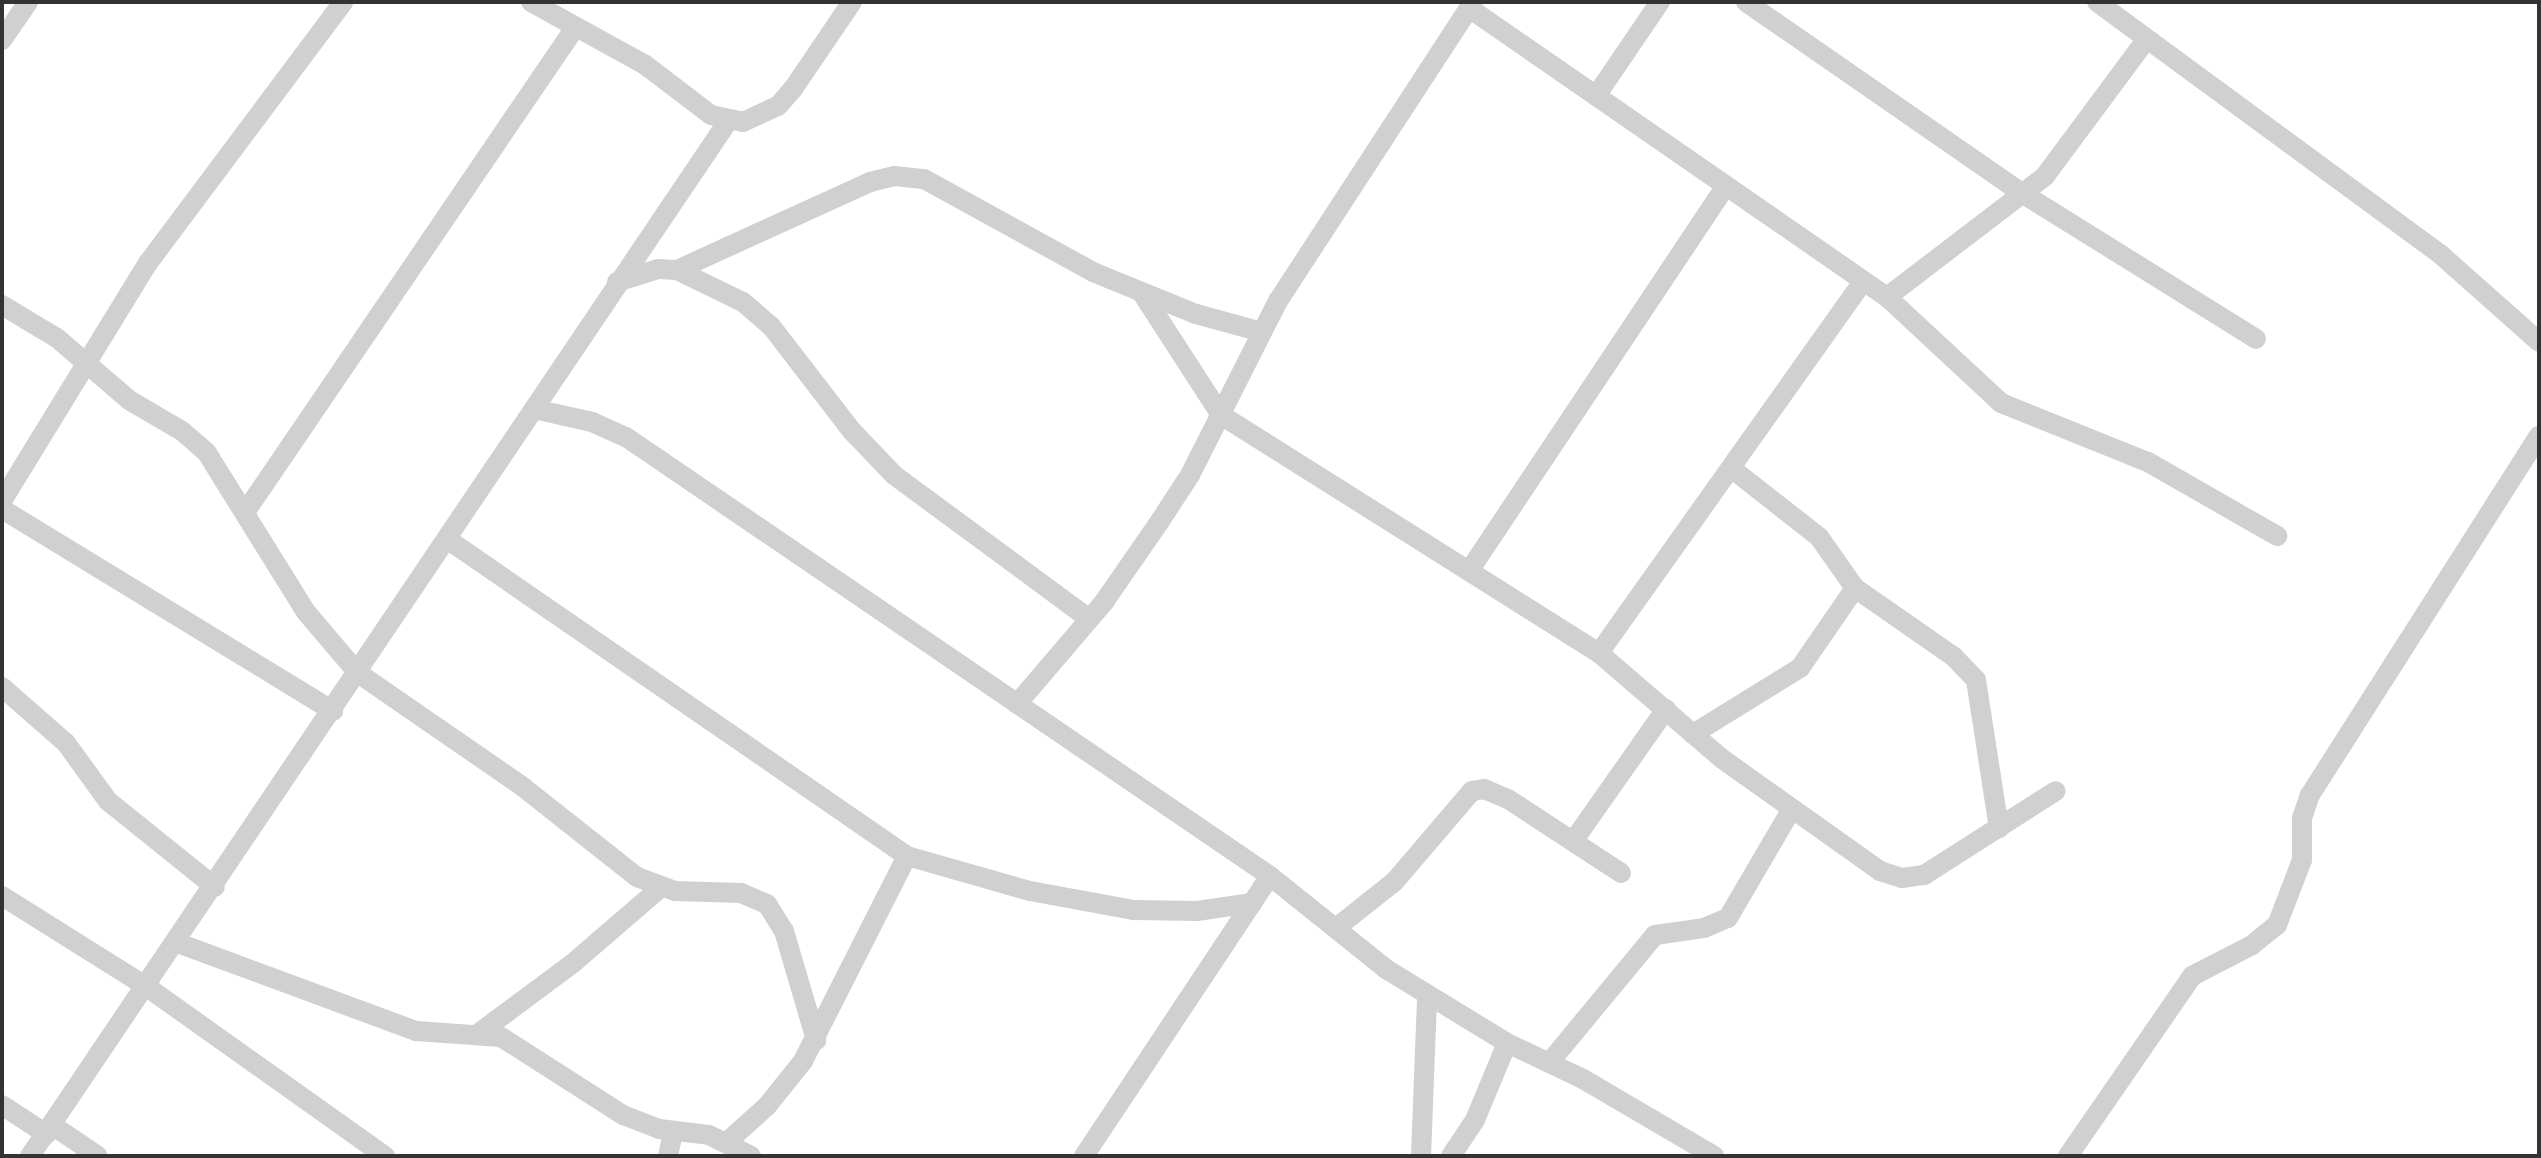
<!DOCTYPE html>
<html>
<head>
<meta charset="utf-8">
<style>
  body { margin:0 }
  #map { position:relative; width:2541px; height:1158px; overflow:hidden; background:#fff; font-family:"Noto Sans",sans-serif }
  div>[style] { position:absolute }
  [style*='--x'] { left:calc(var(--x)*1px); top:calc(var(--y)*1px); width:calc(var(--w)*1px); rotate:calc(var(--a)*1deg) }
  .minor>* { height:20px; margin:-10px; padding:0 10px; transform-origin:10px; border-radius:10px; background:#d0d0d0 }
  span { translate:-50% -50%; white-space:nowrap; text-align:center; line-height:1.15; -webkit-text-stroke:8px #fff; paint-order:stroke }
  .frame { position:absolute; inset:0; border:4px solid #333; pointer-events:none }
</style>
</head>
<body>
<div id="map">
  <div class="minor">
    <div style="--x:531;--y:2;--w:129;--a:28.8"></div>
    <div style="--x:644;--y:64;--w:84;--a:37.3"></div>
    <div style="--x:711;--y:115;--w:33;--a:12"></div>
    <div style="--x:743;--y:122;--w:38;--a:-25"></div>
    <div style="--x:778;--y:106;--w:23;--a:-49"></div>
    <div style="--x:793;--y:89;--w:105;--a:-55.9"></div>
    <div style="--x:1746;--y:2;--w:339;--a:34.7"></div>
    <div style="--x:2025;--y:195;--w:272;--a:31.9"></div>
    <div style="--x:2097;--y:2;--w:426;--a:36.3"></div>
    <div style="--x:2440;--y:254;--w:132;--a:41.6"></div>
    <div style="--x:1469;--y:8;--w:508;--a:34.66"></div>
    <div style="--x:1887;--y:297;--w:156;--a:42.9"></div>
    <div style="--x:2001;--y:403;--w:158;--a:21.9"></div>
    <div style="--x:2148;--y:462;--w:149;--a:29.8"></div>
    <div style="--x:2;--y:40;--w:46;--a:-55.6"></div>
    <div style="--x:1596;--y:96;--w:114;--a:-55.8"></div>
    <div style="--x:677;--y:270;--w:212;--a:-24.5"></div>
    <div style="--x:870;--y:182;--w:25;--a:-14"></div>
    <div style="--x:894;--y:176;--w:30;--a:6"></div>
    <div style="--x:924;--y:179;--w:193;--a:28.8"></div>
    <div style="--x:1093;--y:272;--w:111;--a:22.2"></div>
    <div style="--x:1196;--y:314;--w:68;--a:15.3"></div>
    <div style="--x:617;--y:282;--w:43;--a:-17.6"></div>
    <div style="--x:658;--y:269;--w:19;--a:3"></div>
    <div style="--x:677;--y:270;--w:73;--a:25.9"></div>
    <div style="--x:743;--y:302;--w:37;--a:41"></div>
    <div style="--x:771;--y:326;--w:133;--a:52.4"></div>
    <div style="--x:852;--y:431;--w:61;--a:46.3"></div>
    <div style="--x:894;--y:475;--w:242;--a:36.4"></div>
    <div style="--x:1142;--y:293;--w:145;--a:57.1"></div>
    <div style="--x:1221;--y:415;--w:447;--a:32.2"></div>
    <div style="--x:1599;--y:653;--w:161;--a:40.7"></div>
    <div style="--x:1721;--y:758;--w:195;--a:35.4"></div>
    <div style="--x:1880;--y:871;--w:23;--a:18"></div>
    <div style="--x:1902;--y:878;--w:22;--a:-8"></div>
    <div style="--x:1924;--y:875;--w:156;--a:-32.5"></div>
    <div style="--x:1887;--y:297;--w:199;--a:-37.4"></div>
    <div style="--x:2045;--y:176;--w:169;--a:-53.4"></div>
    <div style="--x:2;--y:305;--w:64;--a:31"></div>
    <div style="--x:57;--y:338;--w:95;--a:40.7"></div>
    <div style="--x:129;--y:400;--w:61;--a:30.3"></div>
    <div style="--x:182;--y:431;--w:33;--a:41"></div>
    <div style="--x:207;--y:453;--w:187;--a:58.1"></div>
    <div style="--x:306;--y:612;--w:80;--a:49.6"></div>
    <div style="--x:358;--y:673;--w:201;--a:34.6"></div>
    <div style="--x:523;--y:787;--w:145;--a:38.3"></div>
    <div style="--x:637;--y:877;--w:40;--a:20.2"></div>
    <div style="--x:675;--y:891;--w:66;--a:1.7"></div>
    <div style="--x:741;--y:893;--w:28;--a:23"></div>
    <div style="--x:767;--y:904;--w:32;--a:58"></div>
    <div style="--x:784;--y:931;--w:114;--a:73.6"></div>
    <div style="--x:534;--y:409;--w:59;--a:12.6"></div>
    <div style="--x:592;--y:422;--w:37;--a:24"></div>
    <div style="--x:626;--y:437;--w:779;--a:34.28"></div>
    <div style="--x:1270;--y:876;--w:149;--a:38.7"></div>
    <div style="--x:1386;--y:969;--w:142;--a:31.4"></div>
    <div style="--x:1507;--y:1043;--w:84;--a:25.3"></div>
    <div style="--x:1583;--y:1079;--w:152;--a:30.4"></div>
    <div style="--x:1731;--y:468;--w:112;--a:38.1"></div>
    <div style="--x:1819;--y:537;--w:62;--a:54.8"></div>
    <div style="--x:1855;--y:588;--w:119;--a:34.8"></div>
    <div style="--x:1953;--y:656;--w:33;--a:46"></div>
    <div style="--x:1976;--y:680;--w:150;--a:81.2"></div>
    <div style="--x:2;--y:501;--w:279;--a:-58.5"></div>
    <div style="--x:148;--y:263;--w:326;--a:-53.2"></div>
    <div style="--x:2;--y:509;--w:388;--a:31.4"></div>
    <div style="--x:246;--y:511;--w:583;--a:-55.76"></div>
    <div style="--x:447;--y:539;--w:559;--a:34.57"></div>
    <div style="--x:907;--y:856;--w:128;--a:15.9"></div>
    <div style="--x:1030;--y:891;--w:106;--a:10.4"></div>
    <div style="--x:1134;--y:910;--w:63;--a:0.9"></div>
    <div style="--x:1197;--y:911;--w:56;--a:-8.3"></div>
    <div style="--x:1469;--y:571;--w:463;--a:-56.3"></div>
    <div style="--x:1599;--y:653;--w:456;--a:-54.6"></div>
    <div style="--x:2;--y:687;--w:85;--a:41.2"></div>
    <div style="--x:66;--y:743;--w:72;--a:54.1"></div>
    <div style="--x:108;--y:801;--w:137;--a:38.8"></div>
    <div style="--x:1017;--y:704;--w:134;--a:-49.5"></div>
    <div style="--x:1104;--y:602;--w:98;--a:-55.3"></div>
    <div style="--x:1160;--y:521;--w:55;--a:-56.9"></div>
    <div style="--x:1190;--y:475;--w:195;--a:-63.2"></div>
    <div style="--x:1278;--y:301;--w:357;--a:-56.9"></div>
    <div style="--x:1693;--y:734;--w:126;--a:-31.7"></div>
    <div style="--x:1800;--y:668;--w:97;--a:-55.5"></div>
    <div style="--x:1574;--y:840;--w:160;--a:-54.9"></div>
    <div style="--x:2;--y:896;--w:171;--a:32.1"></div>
    <div style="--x:147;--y:987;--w:292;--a:35.4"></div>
    <div style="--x:1336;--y:928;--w:75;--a:-38.5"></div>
    <div style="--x:1395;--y:881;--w:118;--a:-49.5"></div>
    <div style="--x:1472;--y:791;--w:12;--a:-9"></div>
    <div style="--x:1484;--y:789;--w:26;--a:23"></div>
    <div style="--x:1508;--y:799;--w:135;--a:33.2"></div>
    <div style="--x:178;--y:943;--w:254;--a:20.3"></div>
    <div style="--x:416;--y:1031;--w:85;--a:4"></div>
    <div style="--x:501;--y:1037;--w:145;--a:32.6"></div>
    <div style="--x:623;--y:1115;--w:39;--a:21"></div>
    <div style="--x:659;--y:1129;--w:50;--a:6.8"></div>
    <div style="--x:709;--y:1135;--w:47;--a:26.6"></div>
    <div style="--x:479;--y:1033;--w:116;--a:-36.6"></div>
    <div style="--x:572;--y:964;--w:116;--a:-40.8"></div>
    <div style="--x:1549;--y:1063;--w:166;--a:-50.4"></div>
    <div style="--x:1655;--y:935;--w:49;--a:-8.1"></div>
    <div style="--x:1704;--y:928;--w:26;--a:-23"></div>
    <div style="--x:1728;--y:918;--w:125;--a:-59.7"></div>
    <div style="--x:2;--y:1105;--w:53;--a:33.4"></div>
    <div style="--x:52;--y:1125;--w:55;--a:34"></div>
    <div style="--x:727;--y:1142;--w:54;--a:-42"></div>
    <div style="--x:767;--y:1106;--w:58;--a:-51.3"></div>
    <div style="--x:803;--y:1061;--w:230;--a:-63.1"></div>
    <div style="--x:30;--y:1156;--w:1248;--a:-56"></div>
    <div style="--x:668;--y:1156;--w:25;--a:-78"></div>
    <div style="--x:1084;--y:1156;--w:336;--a:-56.4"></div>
    <div style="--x:1421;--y:1156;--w:159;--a:-87.8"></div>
    <div style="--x:1451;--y:1156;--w:43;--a:-56.3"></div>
    <div style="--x:1475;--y:1120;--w:83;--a:-67.4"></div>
    <div style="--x:2068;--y:1156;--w:219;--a:-55.4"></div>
    <div style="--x:2192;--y:976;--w:68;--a:-27.3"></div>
    <div style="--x:2252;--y:945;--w:32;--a:-39"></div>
    <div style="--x:2277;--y:925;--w:70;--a:-69"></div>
    <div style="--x:2302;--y:860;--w:42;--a:-90"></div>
    <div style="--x:2302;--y:818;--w:24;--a:-71"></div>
    <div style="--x:2310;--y:795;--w:426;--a:-57.5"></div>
  </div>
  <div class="frame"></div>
</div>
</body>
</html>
